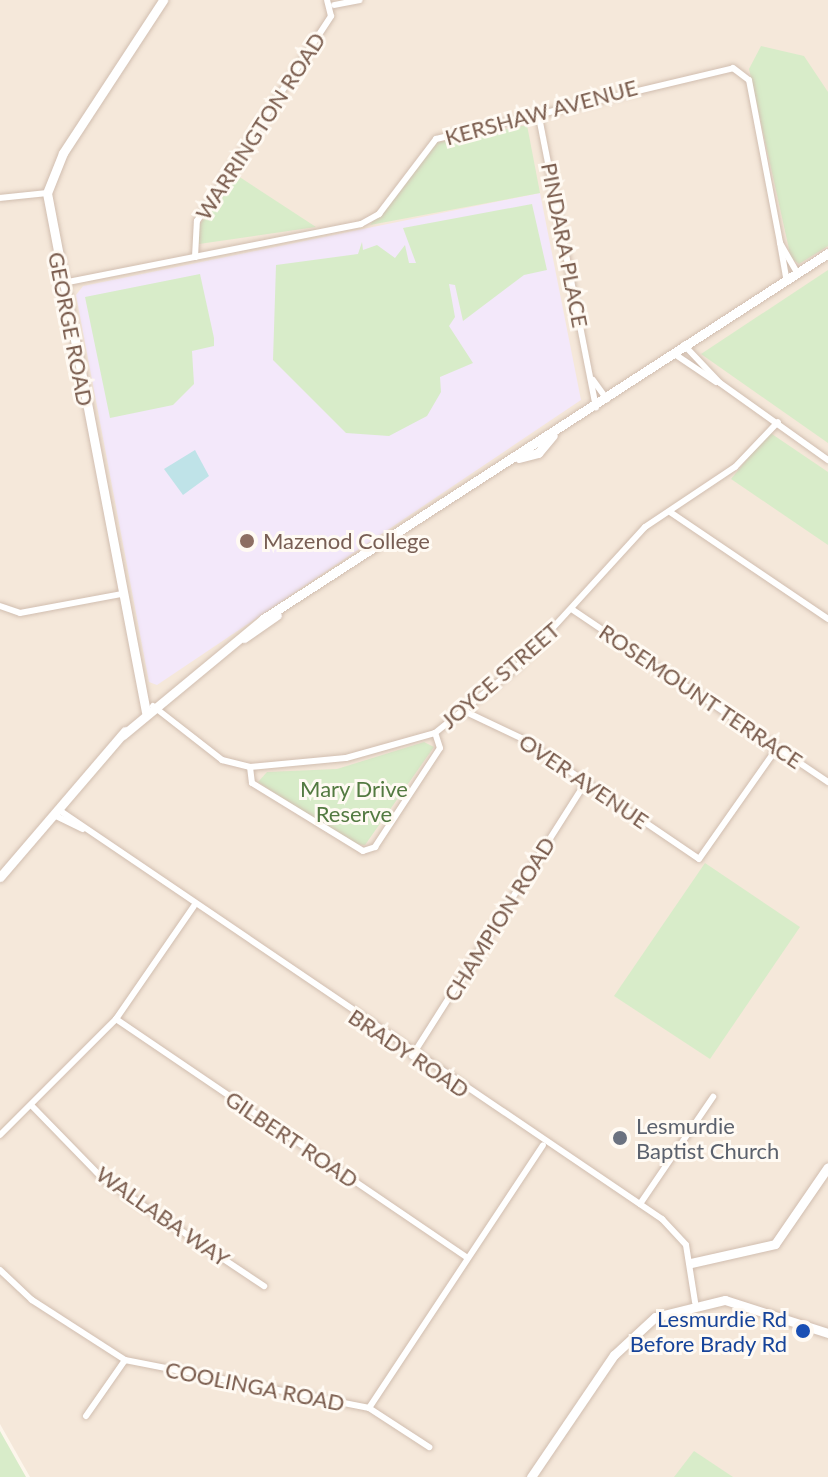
<!DOCTYPE html>
<html>
<head>
<meta charset="utf-8">
<style>
  body { margin:0 }
  #map { position:relative; width:828px; height:1477px; overflow:hidden; background:#fdf6ec; font-family:Lato,sans-serif }
  div>[style] { position:absolute }
  [style*='--x'] { left:calc(var(--x)*1px); top:calc(var(--y)*1px); width:calc(var(--w)*1px); rotate:calc(var(--a)*1deg) }
  .residential>* { inset:0; background:#f5e8da }
  .education>* { inset:0; background:#f3e8fa }
  .green>* { inset:0; background:#d8ecc9 }
  .water>* { inset:0; background:#bfe3e8 }
  .roads { filter:drop-shadow(0 0 2px #d1beb0) drop-shadow(0 0 2px #d1beb0) }
  .street>* { height:6px; margin:-3px; padding:0 3px; transform-origin:3px; border-radius:3px; background:#fff }
  .secondary>* { height:9px; margin:-4.5px; padding:0 4.5px; transform-origin:4.5px; border-radius:4.5px; background:#fff }
  .dots>* { width:22px; height:22px; translate:-50% -50%; box-sizing:border-box; border:4px solid #fffaf3; border-radius:50% }
  span { translate:-50% -50%; white-space:nowrap; text-align:center; line-height:1.15; -webkit-text-stroke:6px #fffaf3; paint-order:stroke }
  .street-label { font-size:22px; color:#7a5c4d }
  .education-label { font-size:22px; color:#785e54 }
  .left { translate:0 -50%; text-align:left }
  .park-label { font-size:22px; color:#537a41 }
  .worship-label { font-size:22px; color:#5b616d }
  .transit-label { font-size:22px; color:#164399 }
  .right { translate:-100% -50%; text-align:right }
</style>
</head>
<body>
<div id="map">
  <div class="residential">
    <div style="clip-path:polygon(0 0,828px 0,828px 1477px,30px 1477px,0 1424px)"></div>
  </div>
  <div class="education">
    <div style="clip-path:polygon(540px 193px,581px 400px,157px 685px,149px 682px,76px 295px,83px 286px)"></div>
  </div>
  <div class="green">
    <div style="clip-path:polygon(761px 46px,804px 56px,828px 92px,828px 246px,799px 264px,791px 258px,749px 69px)"></div>
    <div style="clip-path:polygon(527px 125px,540px 193px,370px 225px,429px 144px)"></div>
    <div style="clip-path:polygon(232px 172px,316px 227px,199px 244px,199px 226px)"></div>
    <div style="clip-path:polygon(532px 204px,547px 270px,524px 275px,463px 321px,455px 285px,449px 284px,455px 317px,449px 326px,473px 363px,440px 377px,441px 392px,427px 416px,389px 436px,346px 433px,273px 360px,276px 265px,358px 254px,362px 242px,363px 250px,377px 245px,395px 258px,405px 245px,409px 263px,416px 263px,403px 228px)"></div>
    <div style="clip-path:polygon(828px 270px,828px 443px,701px 354px)"></div>
    <div style="clip-path:polygon(200px 274px,214px 338px,214px 346px,192px 351px,194px 384px,173px 405px,110px 418px,85px 297px)"></div>
    <div style="clip-path:polygon(769px 432px,828px 472px,828px 545px,731px 479px)"></div>
    <div style="clip-path:polygon(424px 742px,434px 747px,365px 845px,351px 844px,258px 782px,267px 772px,337px 769px)"></div>
    <div style="clip-path:polygon(705px 863px,800px 927px,710px 1059px,614px 996px)"></div>
    <div style="clip-path:polygon(0 1431px,26px 1477px,0 1477px)"></div>
    <div style="clip-path:polygon(694px 1451px,733px 1477px,674px 1477px)"></div>
  </div>
  <div class="water">
    <div style="clip-path:polygon(195px 450px,209px 476px,183px 495px,164px 469px)"></div>
  </div>
  <div class="roads">
    <div class="street">
      <div style="--x:334;--y:5;--w:26;--a:-11"></div>
      <div style="--x:539;--y:117;--w:296;--a:78.9"></div>
      <div style="--x:0;--y:198;--w:47;--a:-6.1"></div>
      <div style="--x:780;--y:243;--w:39;--a:80"></div>
      <div style="--x:195;--y:257;--w:36;--a:-87"></div>
      <div style="--x:197;--y:221;--w:245;--a:-56.8"></div>
      <div style="--x:331;--y:16;--w:16;--a:-104"></div>
      <div style="--x:63;--y:283;--w:304;--a:-11.2"></div>
      <div style="--x:361;--y:224;--w:21;--a:-29"></div>
      <div style="--x:379;--y:214;--w:94;--a:-52.8"></div>
      <div style="--x:436;--y:139;--w:305;--a:-13.4"></div>
      <div style="--x:733;--y:68;--w:20;--a:37"></div>
      <div style="--x:749;--y:80;--w:166;--a:79.2"></div>
      <div style="--x:780;--y:243;--w:34;--a:60"></div>
      <div style="--x:684;--y:345;--w:52;--a:46.5"></div>
      <div style="--x:720;--y:383;--w:133;--a:35.5"></div>
      <div style="--x:673;--y:353;--w:52;--a:34"></div>
      <div style="--x:593;--y:380;--w:24;--a:54"></div>
      <div style="--x:670;--y:512;--w:191;--a:34.1"></div>
      <div style="--x:0;--y:606;--w:21;--a:19"></div>
      <div style="--x:20;--y:613;--w:104;--a:-10.6"></div>
      <div style="--x:573;--y:610;--w:308;--a:34"></div>
      <div style="--x:153;--y:706;--w:88;--a:38"></div>
      <div style="--x:222;--y:760;--w:29;--a:14"></div>
      <div style="--x:250;--y:767;--w:96;--a:-5.4"></div>
      <div style="--x:346;--y:758;--w:92;--a:-15.7"></div>
      <div style="--x:435;--y:733;--w:107;--a:-38.9"></div>
      <div style="--x:518;--y:666;--w:188;--a:-47.6"></div>
      <div style="--x:645;--y:527;--w:108;--a:-33.7"></div>
      <div style="--x:735;--y:467;--w:62;--a:-46.3"></div>
      <div style="--x:464;--y:711;--w:63;--a:25.3"></div>
      <div style="--x:521;--y:738;--w:215;--a:34.2"></div>
      <div style="--x:699;--y:859;--w:136;--a:-54.9"></div>
      <div style="--x:250;--y:767;--w:16;--a:83"></div>
      <div style="--x:252;--y:783;--w:130;--a:31.5"></div>
      <div style="--x:363;--y:851;--w:13;--a:-18"></div>
      <div style="--x:375;--y:847;--w:118;--a:-56.7"></div>
      <div style="--x:440;--y:748;--w:16;--a:-108"></div>
      <div style="--x:59;--y:810;--w:729;--a:34.15"></div>
      <div style="--x:662;--y:1219;--w:35;--a:47"></div>
      <div style="--x:686;--y:1245;--w:58;--a:81"></div>
      <div style="--x:54;--y:815;--w:32;--a:26"></div>
      <div style="--x:116;--y:1019;--w:425;--a:34.2"></div>
      <div style="--x:412;--y:1056;--w:325;--a:-57.6"></div>
      <div style="--x:32;--y:1106;--w:100;--a:45.8"></div>
      <div style="--x:102;--y:1178;--w:195;--a:33.7"></div>
      <div style="--x:0;--y:1135;--w:164;--a:-45"></div>
      <div style="--x:116;--y:1019;--w:137;--a:-55.4"></div>
      <div style="--x:640;--y:1204;--w:130;--a:-55.7"></div>
      <div style="--x:0;--y:1270;--w:44;--a:43.2"></div>
      <div style="--x:32;--y:1300;--w:111;--a:32.8"></div>
      <div style="--x:125;--y:1360;--w:249;--a:11.1"></div>
      <div style="--x:369;--y:1408;--w:315;--a:-56.5"></div>
      <div style="--x:369;--y:1408;--w:72;--a:33"></div>
      <div style="--x:86;--y:1416;--w:68;--a:-55.1"></div>
    </div>
    <div class="secondary">
      <div style="--x:519;--y:458;--w:20;--a:-15"></div>
      <div style="--x:538;--y:453;--w:23;--a:-50"></div>
      <div style="--x:244;--y:638;--w:40;--a:-34.9"></div>
      <div style="--x:146;--y:712;--w:528;--a:-100.8"></div>
      <div style="--x:47;--y:193;--w:43;--a:-68.2"></div>
      <div style="--x:63;--y:153;--w:183;--a:-56.8"></div>
      <div style="--x:123;--y:735;--w:182;--a:-39.6"></div>
      <div style="--x:263;--y:619;--w:673;--a:-32.93"></div>
      <div style="--x:0;--y:877;--w:192;--a:-49.4"></div>
      <div style="--x:691;--y:1263;--w:86;--a:-12.7"></div>
      <div style="--x:775;--y:1244;--w:93;--a:-55.5"></div>
      <div style="--x:531;--y:1477;--w:148;--a:-55.8"></div>
      <div style="--x:614;--y:1355;--w:56;--a:-42.8"></div>
      <div style="--x:655;--y:1317;--w:72;--a:-13.7"></div>
      <div style="--x:725;--y:1300;--w:108;--a:17.8"></div>
    </div>
  </div>
  <div class="dots">
    <div style="left:247px;top:541px;background:#8d6e63"></div>
    <div style="left:620px;top:1138px;background:#6b7280"></div>
    <div style="left:803px;top:1331px;background:#1a4fb4"></div>
  </div>
  <div class="street-label">
    <span style="left:541px;top:112px;rotate:-15deg">KERSHAW AVENUE</span>
    <span style="left:260px;top:126px;rotate:-57deg">WARRINGTON ROAD</span>
    <span style="left:565px;top:245px;rotate:79deg">PINDARA PLACE</span>
    <span style="left:71px;top:329px;rotate:79deg">GEORGE ROAD</span>
    <span style="left:500px;top:675px;rotate:-41deg">JOYCE STREET</span>
    <span style="left:701px;top:696px;rotate:34deg">ROSEMOUNT TERRACE</span>
    <span style="left:584px;top:781px;rotate:34deg">OVER AVENUE</span>
    <span style="left:499px;top:919px;rotate:-58deg">CHAMPION ROAD</span>
    <span style="left:409px;top:1053px;rotate:34deg">BRADY ROAD</span>
    <span style="left:292px;top:1139px;rotate:34deg">GILBERT ROAD</span>
    <span style="left:163px;top:1216px;rotate:35deg">WALLABA WAY</span>
    <span style="left:255px;top:1386px;rotate:11deg">COOLINGA ROAD</span>
  </div>
  <div class="education-label">
    <span class="left" style="left:263px;top:541px">Mazenod College</span>
  </div>
  <div class="park-label">
    <span style="left:354px;top:801px">Mary Drive<br>Reserve</span>
  </div>
  <div class="worship-label">
    <span class="left" style="left:636px;top:1138px">Lesmurdie<br>Baptist Church</span>
  </div>
  <div class="transit-label">
    <span class="right" style="left:787px;top:1331px">Lesmurdie Rd<br>Before Brady Rd</span>
  </div>
</div>
</body>
</html>
